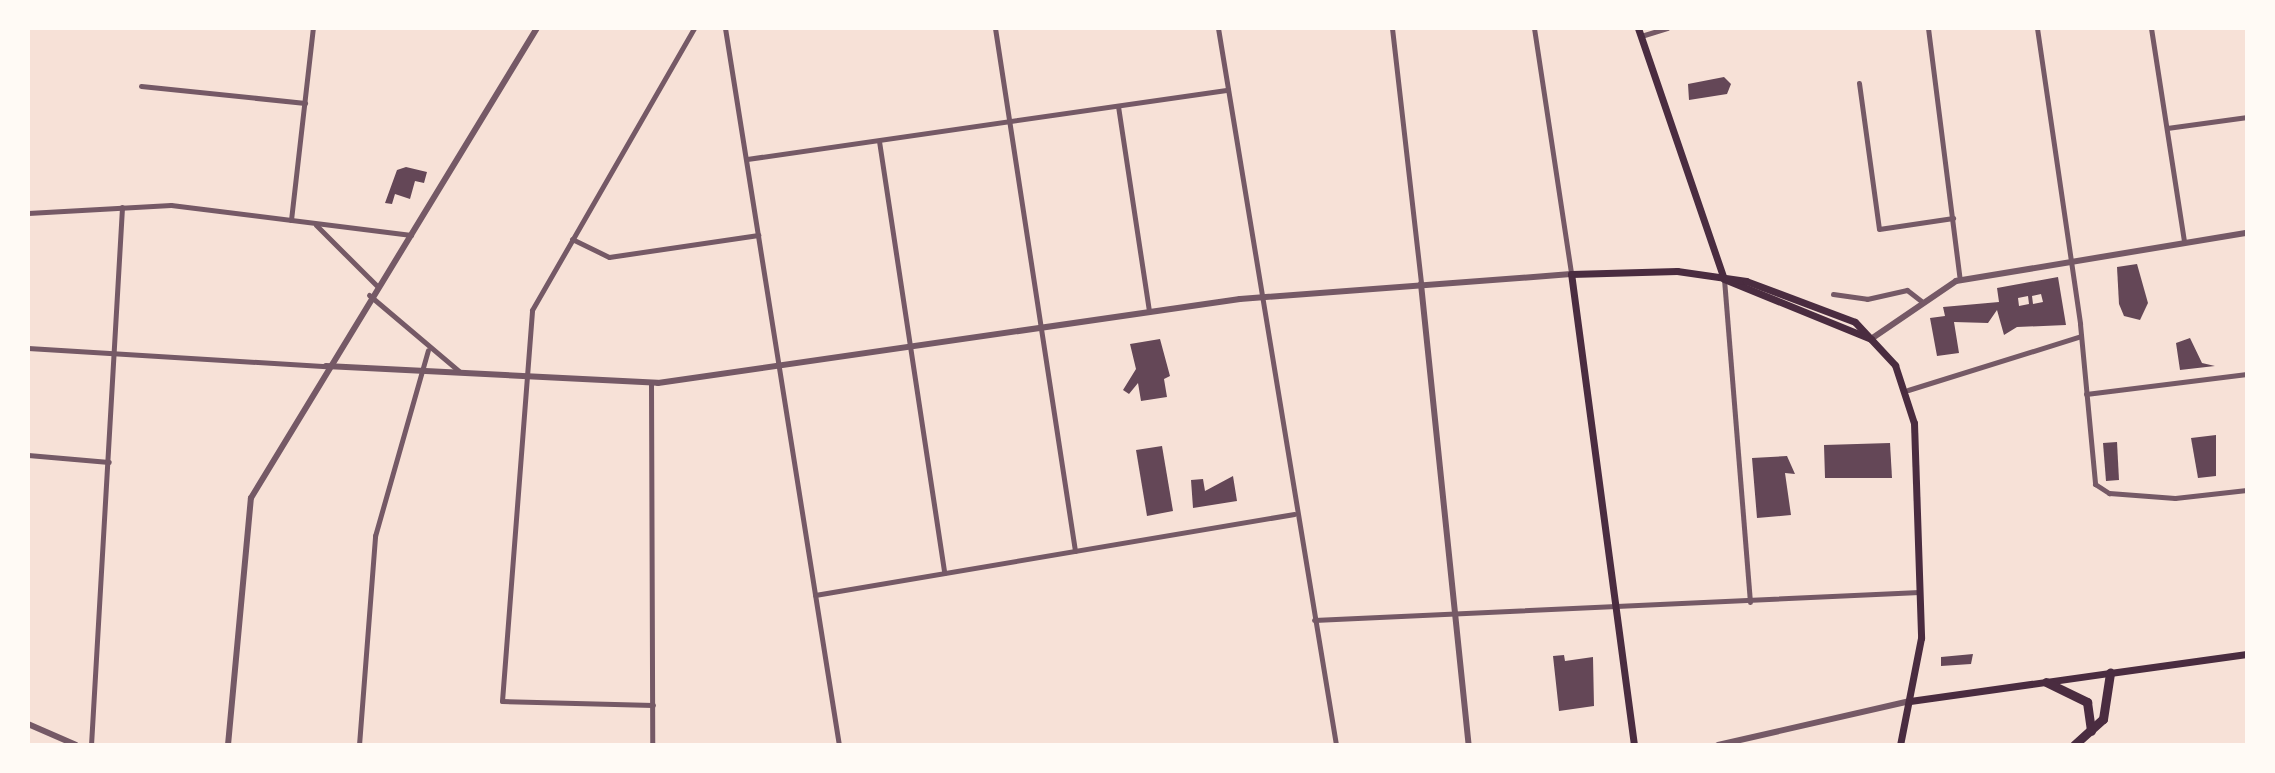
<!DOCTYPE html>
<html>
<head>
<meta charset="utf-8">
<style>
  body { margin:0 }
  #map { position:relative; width:2275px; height:773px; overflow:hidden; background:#f7e1d7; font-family:Quicksand,sans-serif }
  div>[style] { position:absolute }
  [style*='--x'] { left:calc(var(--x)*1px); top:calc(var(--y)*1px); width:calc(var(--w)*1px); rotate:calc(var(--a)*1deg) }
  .building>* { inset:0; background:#644757 }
  .minor>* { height:5px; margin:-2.5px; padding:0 2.5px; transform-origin:2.5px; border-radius:2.5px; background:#755966 }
  .tertiary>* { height:6px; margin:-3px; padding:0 3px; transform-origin:3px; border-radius:3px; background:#755966 }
  .secondary>* { height:7px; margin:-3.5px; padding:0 3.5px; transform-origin:3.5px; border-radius:3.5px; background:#4a2c40 }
  .primary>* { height:7px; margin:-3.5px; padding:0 3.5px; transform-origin:3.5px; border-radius:3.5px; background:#4a2c40 }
  .motorway>* { height:9px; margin:-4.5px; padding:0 4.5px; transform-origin:4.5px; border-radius:4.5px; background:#4a2c40 }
  span { translate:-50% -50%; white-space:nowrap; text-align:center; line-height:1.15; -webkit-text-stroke:8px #fffaf5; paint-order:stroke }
  .frame { position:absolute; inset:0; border:30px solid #fffaf5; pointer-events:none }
</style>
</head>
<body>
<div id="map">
  <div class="building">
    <div style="clip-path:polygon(1724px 77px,1731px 84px,1727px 94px,1689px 100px,1688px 84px)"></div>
    <div style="clip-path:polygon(406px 167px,427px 172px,424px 183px,415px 181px,410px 199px,395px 194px,392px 204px,385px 203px,397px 170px)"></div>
    <div style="clip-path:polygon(2137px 264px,2148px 303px,2140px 320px,2124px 316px,2119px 304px,2117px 267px)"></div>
    <div style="clip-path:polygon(evenodd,2058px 277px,2066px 325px,2017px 327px,2004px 335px,1997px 310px,1988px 323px,1954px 322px,1959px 353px,1937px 356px,1930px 318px,1945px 316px,1943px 307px,1999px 302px,1997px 288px,2058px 277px,2041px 294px,2043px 302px,2033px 304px,2032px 296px,2041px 294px,2058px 277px,2028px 296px,2029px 304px,2019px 306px,2018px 298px,2028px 296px)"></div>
    <div style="clip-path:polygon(2190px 338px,2202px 363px,2215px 366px,2180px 370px,2176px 343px)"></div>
    <div style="clip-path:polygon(1160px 339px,1170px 376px,1164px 379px,1167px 397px,1141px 401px,1138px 383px,1129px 394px,1123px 390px,1136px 369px,1130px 344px)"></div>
    <div style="clip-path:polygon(2216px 435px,2216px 476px,2198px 478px,2191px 438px)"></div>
    <div style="clip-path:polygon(2117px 442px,2119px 480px,2106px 481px,2103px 443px)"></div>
    <div style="clip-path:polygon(1890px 443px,1892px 478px,1825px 478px,1824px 445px)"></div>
    <div style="clip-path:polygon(1162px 446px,1173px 511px,1147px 516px,1136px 450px)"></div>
    <div style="clip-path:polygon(1787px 456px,1795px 474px,1785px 473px,1791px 515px,1757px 518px,1752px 458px)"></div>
    <div style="clip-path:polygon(1233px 476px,1237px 501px,1193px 508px,1191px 480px,1203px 479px,1205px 491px)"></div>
    <div style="clip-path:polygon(1973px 654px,1971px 664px,1941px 666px,1941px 657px)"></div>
    <div style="clip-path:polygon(1564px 655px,1565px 661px,1593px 657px,1594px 706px,1559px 711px,1553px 656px)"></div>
  </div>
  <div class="minor">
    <div style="--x:725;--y:28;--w:726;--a:80.97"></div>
    <div style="--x:995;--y:28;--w:529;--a:81.3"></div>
    <div style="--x:1218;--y:28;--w:727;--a:80.65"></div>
    <div style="--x:1392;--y:28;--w:258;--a:83.5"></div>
    <div style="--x:1534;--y:28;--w:249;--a:81.4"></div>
    <div style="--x:1928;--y:28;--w:254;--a:82.8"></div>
    <div style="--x:2037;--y:28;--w:299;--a:81.7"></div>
    <div style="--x:2080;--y:324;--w:161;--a:84.6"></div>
    <div style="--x:2095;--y:484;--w:17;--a:33"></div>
    <div style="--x:2109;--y:493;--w:66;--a:4.3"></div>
    <div style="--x:2175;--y:498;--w:72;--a:-6.3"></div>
    <div style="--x:2151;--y:28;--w:217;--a:81.2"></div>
    <div style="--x:1641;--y:36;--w:27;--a:-17"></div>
    <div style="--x:1859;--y:83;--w:147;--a:82.2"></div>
    <div style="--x:1879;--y:229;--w:75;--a:-8.5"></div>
    <div style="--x:141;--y:86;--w:165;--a:5.9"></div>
    <div style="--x:1118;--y:106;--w:208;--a:81.4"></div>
    <div style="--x:2167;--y:128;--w:81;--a:-7.8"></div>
    <div style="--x:879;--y:141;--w:437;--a:81.4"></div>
    <div style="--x:747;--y:159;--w:486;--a:-8.2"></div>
    <div style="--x:28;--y:213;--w:143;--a:-3.2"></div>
    <div style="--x:171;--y:205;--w:242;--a:7.1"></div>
    <div style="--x:291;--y:220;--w:193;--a:-83.5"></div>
    <div style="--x:316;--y:225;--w:85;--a:45"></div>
    <div style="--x:572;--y:239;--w:41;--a:25.9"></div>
    <div style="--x:609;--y:257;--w:151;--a:-8.4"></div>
    <div style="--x:1724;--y:279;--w:324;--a:85.4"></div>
    <div style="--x:1833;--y:294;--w:34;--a:8"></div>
    <div style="--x:1867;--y:299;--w:41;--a:-12.7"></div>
    <div style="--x:1907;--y:290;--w:18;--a:38"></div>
    <div style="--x:369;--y:295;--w:119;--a:40.2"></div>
    <div style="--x:28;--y:348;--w:299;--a:3.5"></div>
    <div style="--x:651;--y:384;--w:361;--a:89.8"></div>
    <div style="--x:1908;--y:390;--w:181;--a:-17.3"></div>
    <div style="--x:2086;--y:394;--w:162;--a:-7.1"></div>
    <div style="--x:28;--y:455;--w:81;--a:4.9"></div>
    <div style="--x:815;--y:595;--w:486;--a:-9.6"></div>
    <div style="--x:1314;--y:620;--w:606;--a:-2.65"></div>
    <div style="--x:653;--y:705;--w:151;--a:-178.5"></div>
    <div style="--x:502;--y:701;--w:392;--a:-85.6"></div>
    <div style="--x:532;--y:310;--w:325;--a:-60.1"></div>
    <div style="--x:91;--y:745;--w:539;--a:-86.7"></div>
    <div style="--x:359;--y:745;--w:210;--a:-85.6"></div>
    <div style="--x:375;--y:536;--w:193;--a:-74.1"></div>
  </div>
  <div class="tertiary">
    <div style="--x:1421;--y:284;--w:463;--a:84.1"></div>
    <div style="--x:1871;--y:339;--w:103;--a:-34.3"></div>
    <div style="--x:1956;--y:281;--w:295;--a:-9.4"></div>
    <div style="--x:326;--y:366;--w:332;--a:2.9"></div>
    <div style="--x:658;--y:383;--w:588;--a:-8.21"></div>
    <div style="--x:1240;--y:299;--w:332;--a:-4.3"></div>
    <div style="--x:28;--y:724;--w:52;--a:23.6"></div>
    <div style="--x:228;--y:745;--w:248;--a:-84.7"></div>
    <div style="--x:251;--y:498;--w:550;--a:-58.68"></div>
    <div style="--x:1718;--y:745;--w:197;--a:-12.9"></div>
  </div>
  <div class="secondary">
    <div style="--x:1638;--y:28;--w:265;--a:71.1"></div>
    <div style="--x:1724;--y:279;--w:159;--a:22.2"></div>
    <div style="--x:1910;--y:701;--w:202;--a:-8"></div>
    <div style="--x:1634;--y:745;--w:475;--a:-97.6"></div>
    <div style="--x:1571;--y:274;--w:106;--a:-1.6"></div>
    <div style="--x:1677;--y:271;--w:70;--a:8.2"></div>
    <div style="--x:1746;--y:281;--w:116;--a:20.6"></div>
    <div style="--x:1855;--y:322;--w:59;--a:47.1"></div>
    <div style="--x:1895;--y:365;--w:61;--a:71.9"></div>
    <div style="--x:1914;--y:423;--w:215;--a:88.1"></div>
    <div style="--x:1921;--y:638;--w:109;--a:101.1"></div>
  </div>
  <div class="primary">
    <div style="--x:2110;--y:673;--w:138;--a:-7.9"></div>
  </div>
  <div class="motorway">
    <div style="--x:2046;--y:682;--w:46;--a:26"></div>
    <div style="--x:2087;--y:702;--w:29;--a:82"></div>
    <div style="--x:2074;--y:745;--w:39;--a:-42"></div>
    <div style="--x:2103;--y:719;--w:47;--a:-81.3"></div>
  </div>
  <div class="frame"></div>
</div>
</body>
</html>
